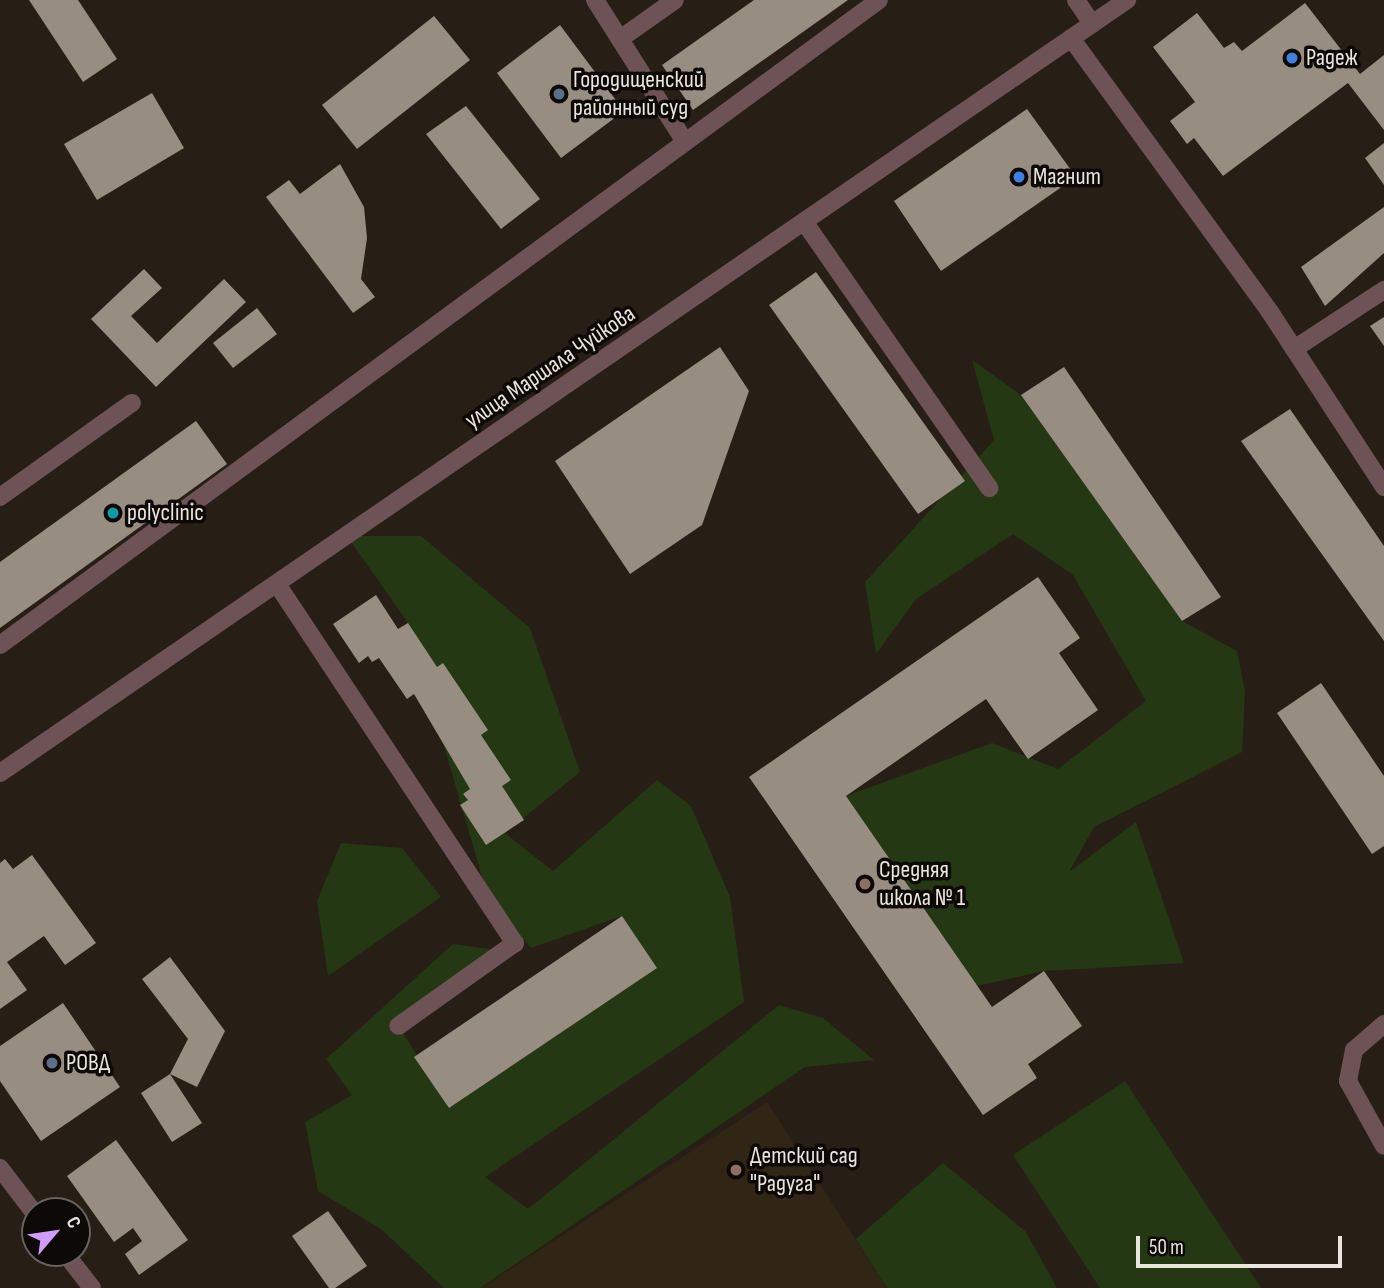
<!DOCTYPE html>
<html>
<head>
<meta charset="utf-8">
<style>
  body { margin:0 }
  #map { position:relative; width:1384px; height:1288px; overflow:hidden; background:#271f15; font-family:"Sofia Sans Condensed",sans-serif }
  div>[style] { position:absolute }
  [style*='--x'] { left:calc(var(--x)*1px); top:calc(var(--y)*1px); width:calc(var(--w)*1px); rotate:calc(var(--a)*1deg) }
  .built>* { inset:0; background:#312516 }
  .green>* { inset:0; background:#233813 }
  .building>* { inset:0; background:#988d81 }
  .minor>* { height:18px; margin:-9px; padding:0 9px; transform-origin:9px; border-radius:9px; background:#6e5356 }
  .dots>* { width:19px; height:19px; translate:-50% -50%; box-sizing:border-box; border:4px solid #0d0906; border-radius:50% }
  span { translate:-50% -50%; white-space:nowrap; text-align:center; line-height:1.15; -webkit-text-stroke:7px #0d0906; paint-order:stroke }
  .poi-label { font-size:24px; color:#ebe5df }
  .left { translate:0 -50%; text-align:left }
  .street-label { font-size:24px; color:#ebe5df }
  .north { position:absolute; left:21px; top:1197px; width:70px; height:70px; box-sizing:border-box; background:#0d0906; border:2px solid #66615d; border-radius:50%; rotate:61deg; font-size:19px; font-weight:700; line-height:28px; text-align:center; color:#ebe5df }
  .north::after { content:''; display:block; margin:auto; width:24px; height:32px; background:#d09dff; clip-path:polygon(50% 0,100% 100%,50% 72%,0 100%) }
  .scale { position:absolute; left:1136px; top:1236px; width:206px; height:32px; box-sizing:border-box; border:4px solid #ebe5df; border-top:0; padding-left:9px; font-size:21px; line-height:24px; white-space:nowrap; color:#ebe5df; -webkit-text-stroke:5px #0d0906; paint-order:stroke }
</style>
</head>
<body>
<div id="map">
  <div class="built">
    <div style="clip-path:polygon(767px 1102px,887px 1288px,481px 1288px)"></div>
  </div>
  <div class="green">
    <div style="clip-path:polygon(972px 360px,1021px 395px,1182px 621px,1237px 651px,1245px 692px,1242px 752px,1094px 827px,1069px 872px,1136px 822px,1184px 963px,1044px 971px,977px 986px,846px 796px,992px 743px,1058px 769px,1146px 701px,1073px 575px,1013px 534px,916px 599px,876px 654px,865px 582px,994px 440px)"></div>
    <div style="clip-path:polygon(347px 536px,421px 536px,530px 628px,580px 772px,505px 833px,553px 871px,657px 780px,691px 806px,730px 897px,744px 1002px,485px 1177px,528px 1209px,779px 1005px,823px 1018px,874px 1060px,805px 1067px,480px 1288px,444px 1288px,381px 1229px,318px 1191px,305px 1122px,352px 1095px,326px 1059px,453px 944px,504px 951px,399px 1026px,449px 1108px,656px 968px,622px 916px,531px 948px,490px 904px,408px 623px)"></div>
    <div style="clip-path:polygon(341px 843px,402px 848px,441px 897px,328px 976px,317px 901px)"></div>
    <div style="clip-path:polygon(1125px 1081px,1261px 1288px,1100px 1288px,1013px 1155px)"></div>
    <div style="clip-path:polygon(943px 1163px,1026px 1232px,1057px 1288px,887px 1288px,856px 1239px)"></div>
  </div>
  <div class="building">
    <div style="clip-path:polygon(29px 0,78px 0,117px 59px,83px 82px)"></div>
    <div style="clip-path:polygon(754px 0,848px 0,693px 110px,662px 65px)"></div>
    <div style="clip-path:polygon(1305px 3px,1360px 74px,1384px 55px,1384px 130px,1348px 83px,1223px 176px,1194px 138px,1187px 144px,1170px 121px,1195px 102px,1153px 47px,1197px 13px,1224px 48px,1234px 42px,1242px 51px)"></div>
    <div style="clip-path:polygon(434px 16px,470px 60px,357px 149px,322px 105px)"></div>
    <div style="clip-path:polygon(560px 25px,624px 111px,561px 158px,497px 73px)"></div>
    <div style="clip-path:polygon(152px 93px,184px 148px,97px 200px,64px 144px)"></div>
    <div style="clip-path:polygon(466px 106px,540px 199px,501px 229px,426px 134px)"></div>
    <div style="clip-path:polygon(1027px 109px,1076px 177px,941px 271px,894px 201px)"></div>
    <div style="clip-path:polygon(1384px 143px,1384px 185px,1365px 158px)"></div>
    <div style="clip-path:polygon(340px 164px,364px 207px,367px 238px,361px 279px,375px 297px,353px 313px,266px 197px,289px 180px,300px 194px)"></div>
    <div style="clip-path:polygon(1384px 207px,1384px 253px,1325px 306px,1301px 267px)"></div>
    <div style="clip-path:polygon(144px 269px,162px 288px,131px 316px,157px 343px,224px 279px,246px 302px,156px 387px,91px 319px)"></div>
    <div style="clip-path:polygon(816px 272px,965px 481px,918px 514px,769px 305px)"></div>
    <div style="clip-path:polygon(257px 308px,277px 334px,233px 368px,213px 343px)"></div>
    <div style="clip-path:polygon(1384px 317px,1384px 346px,1370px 326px)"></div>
    <div style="clip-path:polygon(720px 347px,749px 391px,702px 525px,630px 574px,555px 461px)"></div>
    <div style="clip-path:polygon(1064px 367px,1221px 597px,1182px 621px,1021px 395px)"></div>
    <div style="clip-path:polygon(1290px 409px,1384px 546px,1384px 641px,1241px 441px)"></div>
    <div style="clip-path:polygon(196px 421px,227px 464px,0 628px,0 562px)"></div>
    <div style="clip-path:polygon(1038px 577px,1080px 638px,1059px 653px,1098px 710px,1028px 759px,986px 699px,846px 796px,992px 1007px,1044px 971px,1082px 1026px,1028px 1064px,1037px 1078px,983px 1115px,749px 777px)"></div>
    <div style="clip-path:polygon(376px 595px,398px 629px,408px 623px,437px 667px,443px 663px,488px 730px,481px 735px,511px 780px,502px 786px,524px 820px,486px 845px,460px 805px,468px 800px,463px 794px,470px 789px,414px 694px,407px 699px,379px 658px,372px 662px,368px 656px,359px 663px,333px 624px)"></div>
    <div style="clip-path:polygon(1321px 683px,1384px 776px,1384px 846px,1372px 854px,1277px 713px)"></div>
    <div style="clip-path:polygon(32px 855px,96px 943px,65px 965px,44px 936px,7px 962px,27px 990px,0 1009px,0 863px,5px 859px,13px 869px)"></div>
    <div style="clip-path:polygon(622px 916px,657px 968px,449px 1108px,414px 1057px)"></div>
    <div style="clip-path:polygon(170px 957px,225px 1031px,197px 1087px,170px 1074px,202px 1123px,172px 1142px,141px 1093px,170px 1074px,188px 1039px,142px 979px)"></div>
    <div style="clip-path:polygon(63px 1003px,120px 1087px,41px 1141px,0 1081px,0 1046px)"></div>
    <div style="clip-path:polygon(116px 1140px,188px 1240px,139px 1275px,125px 1254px,142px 1241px,133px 1228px,114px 1242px,67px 1176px)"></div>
    <div style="clip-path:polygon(328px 1211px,367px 1266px,335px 1288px,329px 1288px,292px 1236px)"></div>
  </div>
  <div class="minor">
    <div style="--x:595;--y:0;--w:168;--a:57.6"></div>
    <div style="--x:1076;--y:0;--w:29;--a:56"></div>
    <div style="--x:1071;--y:38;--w:339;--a:54"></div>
    <div style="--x:1270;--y:312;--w:209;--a:56.9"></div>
    <div style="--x:620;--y:39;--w:67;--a:-35.3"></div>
    <div style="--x:805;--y:223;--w:323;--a:55.2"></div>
    <div style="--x:1294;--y:349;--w:108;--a:-33.2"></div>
    <div style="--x:0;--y:497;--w:162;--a:-35.5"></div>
    <div style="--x:277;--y:584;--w:431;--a:56.5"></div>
    <div style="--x:515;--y:943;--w:143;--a:144.6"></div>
    <div style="--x:0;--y:645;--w:1090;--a:-36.27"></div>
    <div style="--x:0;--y:773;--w:1367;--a:-34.45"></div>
    <div style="--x:1384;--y:1024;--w:40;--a:139"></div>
    <div style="--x:1354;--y:1050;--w:32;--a:101"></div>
    <div style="--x:1348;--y:1081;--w:74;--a:61"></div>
    <div style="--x:0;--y:1168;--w:58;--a:52.7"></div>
    <div style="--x:65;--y:1253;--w:44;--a:52.4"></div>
  </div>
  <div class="dots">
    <div style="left:1292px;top:58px;background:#3f7fe0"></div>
    <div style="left:559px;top:94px;background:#5c6f8a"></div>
    <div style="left:1019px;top:177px;background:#3f7fe0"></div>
    <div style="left:113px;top:513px;background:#0f9aa8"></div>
    <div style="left:865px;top:884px;background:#8d6e63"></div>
    <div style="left:52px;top:1063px;background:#5c6f8a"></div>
    <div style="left:736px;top:1170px;background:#8d6e63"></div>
  </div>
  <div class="poi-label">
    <span class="left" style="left:1306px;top:58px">Радеж</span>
    <span class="left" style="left:573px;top:94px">Городищенский<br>районный суд</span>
    <span class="left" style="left:1033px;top:177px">Магнит</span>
    <span class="left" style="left:127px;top:513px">polyclinic</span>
    <span class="left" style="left:879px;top:884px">Средняя<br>школа № 1</span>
    <span class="left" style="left:66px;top:1063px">РОВД</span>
    <span class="left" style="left:750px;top:1170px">Детский сад<br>"Радуга"</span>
  </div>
  <div class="street-label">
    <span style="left:550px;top:367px;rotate:-34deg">улица Маршала Чуйкова</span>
  </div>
  <div class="north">С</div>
  <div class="scale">50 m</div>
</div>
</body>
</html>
